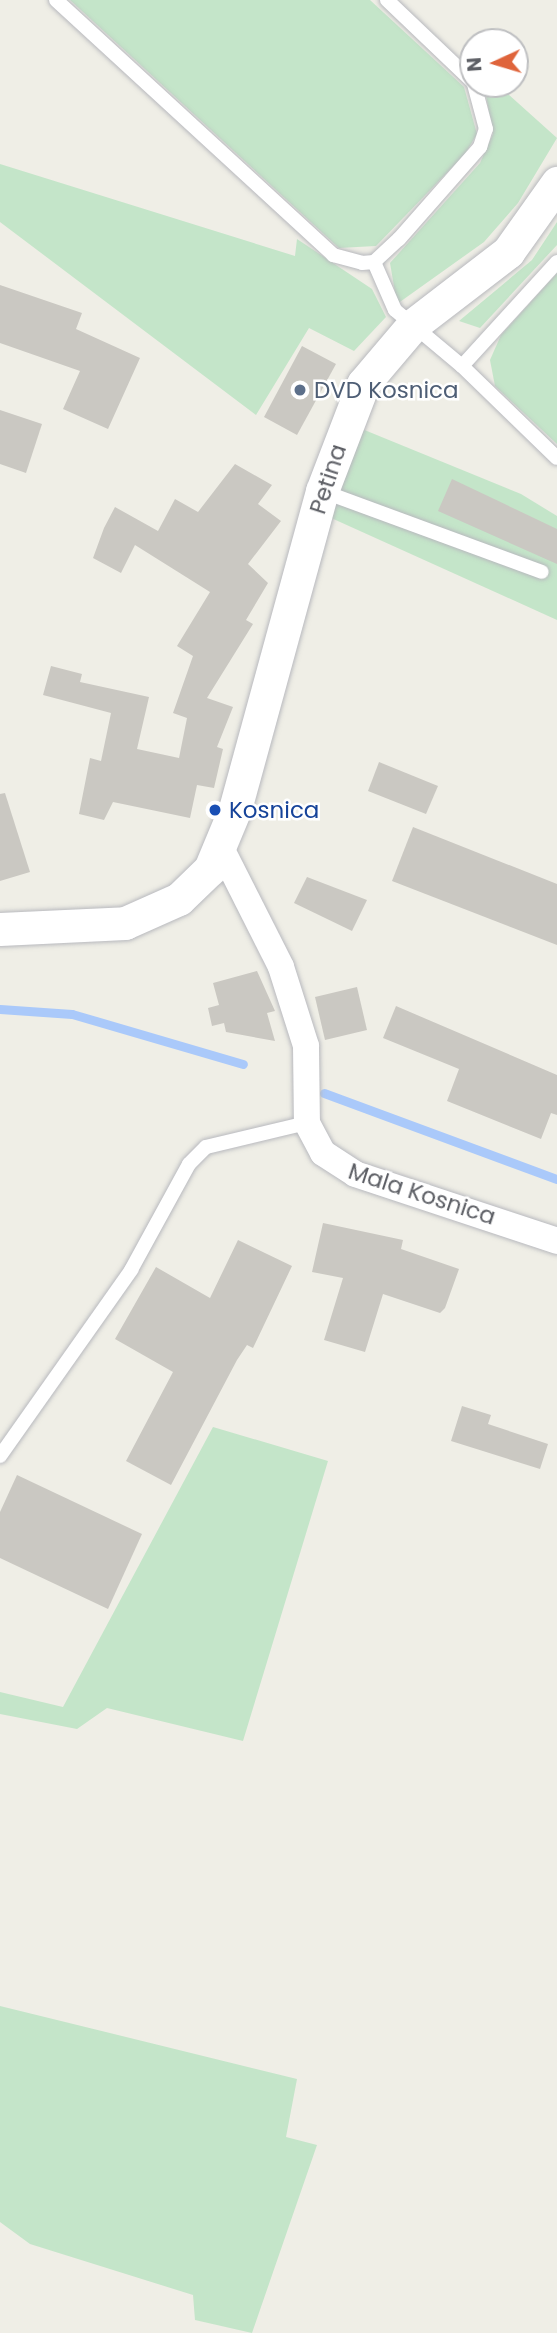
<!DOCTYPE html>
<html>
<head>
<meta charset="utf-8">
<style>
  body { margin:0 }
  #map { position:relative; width:557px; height:2333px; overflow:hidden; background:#efeee6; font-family:Poppins,sans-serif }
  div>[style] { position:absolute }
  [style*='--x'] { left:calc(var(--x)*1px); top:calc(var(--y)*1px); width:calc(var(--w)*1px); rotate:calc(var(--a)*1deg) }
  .green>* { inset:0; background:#c4e5c9 }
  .stream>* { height:9px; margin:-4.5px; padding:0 4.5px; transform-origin:4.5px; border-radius:4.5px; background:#aac9fa }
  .building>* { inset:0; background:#cac8c2 }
  .roads { filter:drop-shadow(0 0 2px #b8b9be) drop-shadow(0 0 2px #b8b9be) }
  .service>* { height:14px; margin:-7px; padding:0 7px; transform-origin:7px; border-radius:7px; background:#fff }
  .minor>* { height:26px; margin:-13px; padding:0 13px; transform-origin:13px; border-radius:13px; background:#fff }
  .tertiary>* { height:33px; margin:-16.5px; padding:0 16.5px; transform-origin:16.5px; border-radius:16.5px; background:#fff }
  .dots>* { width:19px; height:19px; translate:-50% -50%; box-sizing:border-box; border:4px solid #fff; border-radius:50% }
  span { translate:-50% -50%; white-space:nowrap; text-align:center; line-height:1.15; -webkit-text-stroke:5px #fff; paint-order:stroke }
  .service-label { font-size:23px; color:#4e5e75 }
  .left { translate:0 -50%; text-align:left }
  .street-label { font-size:23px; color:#5d5f65 }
  .transit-label { font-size:23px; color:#164399 }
  .north { position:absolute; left:459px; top:28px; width:70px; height:70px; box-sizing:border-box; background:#fff; border:2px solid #bebfc1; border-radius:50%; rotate:266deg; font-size:19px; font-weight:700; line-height:28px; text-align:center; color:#5d5f65 }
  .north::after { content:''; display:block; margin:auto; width:24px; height:32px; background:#df643b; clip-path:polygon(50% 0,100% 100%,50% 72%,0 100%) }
</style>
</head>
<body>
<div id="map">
  <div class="green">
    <div style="clip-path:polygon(70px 0,370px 0,464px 87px,477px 134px,465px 154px,376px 246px,339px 248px)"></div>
    <div style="clip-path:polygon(484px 84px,497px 84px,557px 138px,518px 203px,484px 242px,397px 304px,390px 263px,480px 163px,493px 134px)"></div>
    <div style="clip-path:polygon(0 164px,295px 256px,297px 239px,372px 289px,386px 317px,354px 351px,309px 328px,256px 415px,0 222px)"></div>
    <div style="clip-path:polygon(557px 222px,557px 245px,480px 328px,459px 321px,532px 260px)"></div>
    <div style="clip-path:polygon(557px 273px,557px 444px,495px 386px,490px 360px,501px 335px)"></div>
    <div style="clip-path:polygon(362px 429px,521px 494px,557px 516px,557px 620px,329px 517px)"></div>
    <div style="clip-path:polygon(213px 1427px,328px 1461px,243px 1741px,107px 1708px,77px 1729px,0 1714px,0 1692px,63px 1707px)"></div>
    <div style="clip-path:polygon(0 2006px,297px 2079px,286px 2137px,317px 2145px,252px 2333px,195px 2320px,193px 2295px,30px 2244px,0 2222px)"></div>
  </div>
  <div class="stream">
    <div style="--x:0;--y:1009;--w:72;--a:4"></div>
    <div style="--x:72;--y:1014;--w:178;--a:16.3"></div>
    <div style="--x:324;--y:1093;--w:248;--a:20.3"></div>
  </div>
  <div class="building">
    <div style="clip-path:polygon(0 285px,82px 313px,76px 329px,140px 358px,108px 429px,63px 409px,80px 371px,0 343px)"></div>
    <div style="clip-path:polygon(302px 346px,336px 364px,297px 435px,264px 417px)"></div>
    <div style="clip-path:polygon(0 410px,42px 424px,26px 473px,0 464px)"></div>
    <div style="clip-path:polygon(235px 464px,272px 485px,258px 504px,281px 521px,248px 564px,268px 583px,246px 620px,253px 624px,207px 698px,233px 707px,217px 747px,223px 749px,214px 788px,197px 785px,190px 818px,113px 802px,104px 820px,79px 814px,90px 758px,101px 761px,111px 713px,43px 695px,51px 666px,82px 674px,80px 682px,149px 697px,137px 749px,179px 758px,187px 718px,173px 713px,193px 656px,177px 646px,210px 592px,135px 545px,121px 573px,93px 558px,104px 528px,115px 507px,158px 531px,175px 499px,198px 512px)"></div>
    <div style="clip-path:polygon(452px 479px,557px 529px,557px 564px,438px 511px)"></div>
    <div style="clip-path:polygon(379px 762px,438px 786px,426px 814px,368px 791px)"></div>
    <div style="clip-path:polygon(5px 793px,30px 872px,0 881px,0 794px)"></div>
    <div style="clip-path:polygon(413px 827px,557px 884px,557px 945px,392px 881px)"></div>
    <div style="clip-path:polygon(307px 877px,367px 900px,352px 931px,294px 903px)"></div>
    <div style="clip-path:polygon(257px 971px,275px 1011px,267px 1013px,275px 1041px,226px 1032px,224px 1023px,212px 1026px,208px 1008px,219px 1005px,213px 983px)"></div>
    <div style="clip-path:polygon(357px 987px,367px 1030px,325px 1040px,315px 997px)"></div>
    <div style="clip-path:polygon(396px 1006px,557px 1075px,557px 1115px,551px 1113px,541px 1139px,447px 1101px,459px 1069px,383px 1038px)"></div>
    <div style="clip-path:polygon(323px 1223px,403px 1240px,401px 1249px,459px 1269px,445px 1308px,440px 1313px,383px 1294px,365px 1352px,324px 1340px,343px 1278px,312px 1272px)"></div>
    <div style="clip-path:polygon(238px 1240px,292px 1266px,253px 1348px,247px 1345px,237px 1360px,171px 1485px,126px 1461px,173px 1372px,115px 1339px,156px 1267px,210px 1298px)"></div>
    <div style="clip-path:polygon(462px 1406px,491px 1415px,488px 1424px,548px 1444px,540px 1469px,451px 1441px)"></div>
    <div style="clip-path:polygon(17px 1475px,142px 1534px,108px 1609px,0 1558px,0 1512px)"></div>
  </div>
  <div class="roads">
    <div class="service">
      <div style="--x:56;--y:0;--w:377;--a:42.6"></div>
      <div style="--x:333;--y:255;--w:30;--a:15"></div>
      <div style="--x:362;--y:263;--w:12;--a:-5"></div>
      <div style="--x:374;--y:262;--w:34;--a:-43"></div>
      <div style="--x:399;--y:239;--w:123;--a:-48.6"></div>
      <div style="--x:480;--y:147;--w:19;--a:-72"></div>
      <div style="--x:486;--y:129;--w:47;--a:-104.9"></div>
      <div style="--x:387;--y:0;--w:119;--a:43.6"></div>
      <div style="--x:374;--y:262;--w:52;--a:66.4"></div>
      <div style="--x:395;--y:310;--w:87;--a:39.9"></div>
      <div style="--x:557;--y:262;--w:141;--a:132.4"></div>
      <div style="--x:462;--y:366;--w:132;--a:44.1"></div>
      <div style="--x:322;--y:491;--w:234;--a:20.2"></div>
      <div style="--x:0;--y:1456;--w:228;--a:-54.8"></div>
      <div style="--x:131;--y:1270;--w:121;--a:-61.3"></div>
      <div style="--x:189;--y:1164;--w:24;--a:-45"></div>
      <div style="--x:206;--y:1147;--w:104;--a:-13.4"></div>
    </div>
    <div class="minor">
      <div style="--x:221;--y:848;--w:133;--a:63.2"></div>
      <div style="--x:281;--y:967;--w:83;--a:72.4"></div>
      <div style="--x:306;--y:1046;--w:77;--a:89.3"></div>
      <div style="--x:307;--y:1123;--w:34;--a:62"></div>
      <div style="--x:323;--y:1153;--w:38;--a:33"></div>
      <div style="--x:355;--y:1174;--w:213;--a:18.3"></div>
    </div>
    <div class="tertiary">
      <div style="--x:0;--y:929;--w:125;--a:-2.7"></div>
      <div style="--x:125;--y:923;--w:59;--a:-24"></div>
      <div style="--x:179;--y:899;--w:43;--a:-44.1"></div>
      <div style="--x:210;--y:869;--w:65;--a:-67.4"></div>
      <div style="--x:235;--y:809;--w:330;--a:-74.7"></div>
      <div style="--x:322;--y:491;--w:115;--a:-69"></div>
      <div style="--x:363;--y:384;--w:77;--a:-49.7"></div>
      <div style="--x:413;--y:325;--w:120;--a:-37.5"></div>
      <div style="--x:508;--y:252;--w:85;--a:-54.6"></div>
    </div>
  </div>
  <div class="dots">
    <div style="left:300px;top:390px;background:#5c6f8a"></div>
    <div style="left:215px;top:810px;background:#1a4fb4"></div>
  </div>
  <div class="service-label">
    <span class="left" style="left:314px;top:390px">DVD Kosnica</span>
  </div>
  <div class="street-label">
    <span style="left:328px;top:479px;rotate:-72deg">Petina</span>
    <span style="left:422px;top:1194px;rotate:18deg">Mala Kosnica</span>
  </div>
  <div class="transit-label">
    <span class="left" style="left:229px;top:810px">Kosnica</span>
  </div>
  <div class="north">N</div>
</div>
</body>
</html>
